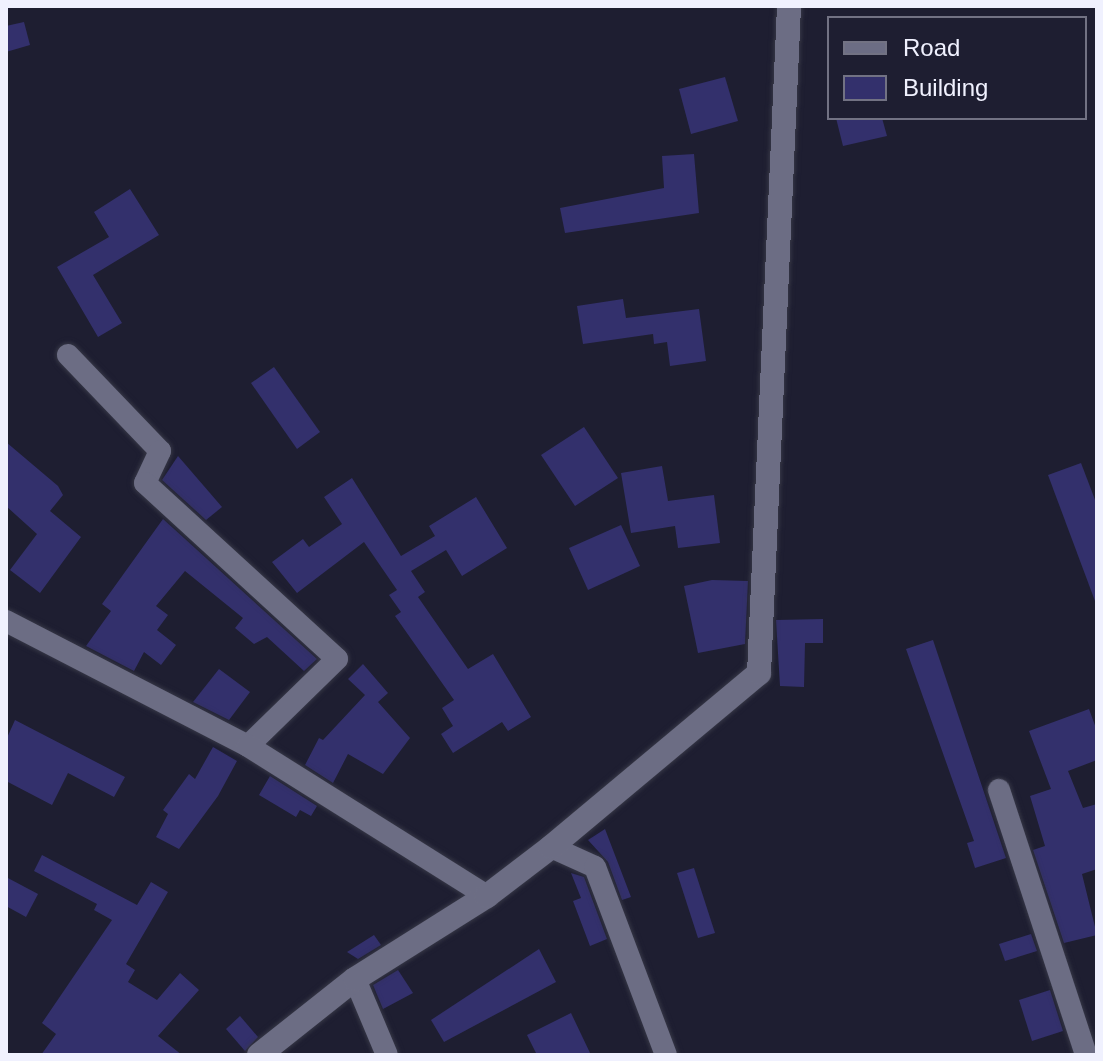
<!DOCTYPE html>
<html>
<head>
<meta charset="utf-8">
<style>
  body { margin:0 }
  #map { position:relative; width:1103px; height:1061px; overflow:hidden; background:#1e1e31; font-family:Arial,sans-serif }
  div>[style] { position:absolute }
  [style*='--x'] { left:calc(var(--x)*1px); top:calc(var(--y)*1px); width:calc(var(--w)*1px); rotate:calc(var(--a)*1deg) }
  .building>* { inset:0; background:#33306c }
  .roads { filter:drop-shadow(0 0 2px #363746) drop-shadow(0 0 2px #363746) }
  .street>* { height:22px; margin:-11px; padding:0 11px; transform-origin:11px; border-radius:11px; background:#6c6d84 }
  .secondary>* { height:24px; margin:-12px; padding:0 12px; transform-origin:12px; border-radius:12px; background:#6c6d84 }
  span { translate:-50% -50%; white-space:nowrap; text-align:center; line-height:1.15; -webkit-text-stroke:7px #1e1e31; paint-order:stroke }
  .frame { position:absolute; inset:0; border:8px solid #f0f1fe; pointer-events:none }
  .legend { position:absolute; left:827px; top:16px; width:260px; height:104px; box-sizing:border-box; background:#1e1e31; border:2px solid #727283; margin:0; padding:10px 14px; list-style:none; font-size:24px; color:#f0f1fe }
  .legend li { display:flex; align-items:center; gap:16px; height:40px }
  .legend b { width:40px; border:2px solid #727283 }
</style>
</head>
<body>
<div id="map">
  <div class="building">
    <div style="clip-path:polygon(24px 22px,30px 45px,6px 52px,6px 26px)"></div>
    <div style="clip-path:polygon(725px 77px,738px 121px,691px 134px,679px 89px)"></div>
    <div style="clip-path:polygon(836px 118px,882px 118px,887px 136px,843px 146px)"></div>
    <div style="clip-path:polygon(694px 154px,699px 213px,565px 233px,560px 208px,664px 188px,662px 156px)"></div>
    <div style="clip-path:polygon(130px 189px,159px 235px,93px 275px,122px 323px,98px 337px,57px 267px,109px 237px,94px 212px)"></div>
    <div style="clip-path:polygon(623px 299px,626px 318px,699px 309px,706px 361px,670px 366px,667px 342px,654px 344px,653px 334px,583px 344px,577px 306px)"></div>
    <div style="clip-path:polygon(274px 367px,320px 432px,297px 449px,251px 383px)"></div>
    <div style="clip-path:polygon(584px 427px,618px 478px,575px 506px,541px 455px)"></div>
    <div style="clip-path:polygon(6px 442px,58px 486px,63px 495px,50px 511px,81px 537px,40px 593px,10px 570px,37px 534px,6px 506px)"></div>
    <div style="clip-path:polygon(178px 456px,222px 507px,206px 520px,162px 480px)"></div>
    <div style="clip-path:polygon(1081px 463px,1097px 505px,1095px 601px,1048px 475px)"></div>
    <div style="clip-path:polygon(662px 466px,668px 501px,714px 495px,720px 543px,678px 548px,675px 526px,631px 533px,621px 473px)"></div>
    <div style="clip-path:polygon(352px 478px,401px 556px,435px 536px,429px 526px,476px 497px,507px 548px,462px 576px,446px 550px,411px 571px,425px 592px,418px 597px,468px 669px,493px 654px,531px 717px,508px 731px,502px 722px,453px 753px,441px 734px,453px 726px,442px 708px,454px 700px,395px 616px,401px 612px,389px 595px,397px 590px,364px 542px,297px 593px,272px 562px,303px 539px,309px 547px,342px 524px,324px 497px)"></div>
    <div style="clip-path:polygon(163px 519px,184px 538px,317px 659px,304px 671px,267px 637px,254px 644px,235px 628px,243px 618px,185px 571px,156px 606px,168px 615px,157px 630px,176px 645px,161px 665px,144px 652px,134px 671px,86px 646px,111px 611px,102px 604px)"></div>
    <div style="clip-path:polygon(621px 525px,640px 566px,588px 590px,569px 548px)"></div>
    <div style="clip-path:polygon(712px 580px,748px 581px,745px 644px,698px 653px,684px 586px)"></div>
    <div style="clip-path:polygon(823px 619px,823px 643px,805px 643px,804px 687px,780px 686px,776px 620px)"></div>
    <div style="clip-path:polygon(933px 640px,1006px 858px,975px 868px,967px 843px,974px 841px,906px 649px)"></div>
    <div style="clip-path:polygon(363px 664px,388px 693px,378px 702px,410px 738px,383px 774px,348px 754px,333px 783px,305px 765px,319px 738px,323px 740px,365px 695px,348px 679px)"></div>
    <div style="clip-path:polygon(219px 669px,250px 692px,229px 720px,193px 702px)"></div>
    <div style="clip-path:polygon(1089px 709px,1097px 731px,1097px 760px,1068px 771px,1083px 808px,1097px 804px,1097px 869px,1082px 874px,1097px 935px,1064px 943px,1033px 850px,1045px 846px,1030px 796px,1051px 789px,1029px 731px)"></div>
    <div style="clip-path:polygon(15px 720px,125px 777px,114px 797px,68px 773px,52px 805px,6px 781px,6px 740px)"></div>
    <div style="clip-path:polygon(213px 747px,237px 761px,218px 796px,179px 849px,156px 837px,168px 814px,163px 810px,189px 774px,195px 779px)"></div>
    <div style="clip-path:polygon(270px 776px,317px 806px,311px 816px,300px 810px,296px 817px,259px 795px)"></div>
    <div style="clip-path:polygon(605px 829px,631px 897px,622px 900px,608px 862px,588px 840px)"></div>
    <div style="clip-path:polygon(42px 855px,137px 905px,151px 882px,168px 892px,126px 964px,135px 970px,128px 982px,157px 1000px,180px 973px,199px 990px,158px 1036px,182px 1055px,41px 1055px,56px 1034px,42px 1023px,112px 920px,94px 910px,97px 904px,34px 871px)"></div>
    <div style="clip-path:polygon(694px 868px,715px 933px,698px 938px,677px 873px)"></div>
    <div style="clip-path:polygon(571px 873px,584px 877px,607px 939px,590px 946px,573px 901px,581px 898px)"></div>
    <div style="clip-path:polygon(6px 877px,38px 894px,26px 917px,6px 906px)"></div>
    <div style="clip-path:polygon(1031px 934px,1037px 951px,1005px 961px,999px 944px)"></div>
    <div style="clip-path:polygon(374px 935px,381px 945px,358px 959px,347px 952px)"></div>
    <div style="clip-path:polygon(539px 949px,556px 982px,444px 1042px,431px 1020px)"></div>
    <div style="clip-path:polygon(398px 970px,413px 993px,383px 1009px,373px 985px)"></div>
    <div style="clip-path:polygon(1050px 990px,1063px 1031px,1032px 1041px,1019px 1000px)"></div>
    <div style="clip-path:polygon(571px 1013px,591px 1055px,537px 1055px,527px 1035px)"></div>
    <div style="clip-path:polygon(240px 1016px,258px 1037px,245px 1051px,226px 1029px)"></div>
  </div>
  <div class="roads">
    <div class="street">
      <div style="--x:68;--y:355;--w:133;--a:46.2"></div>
      <div style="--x:160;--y:451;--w:35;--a:115"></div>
      <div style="--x:145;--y:483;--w:260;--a:42.5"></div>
      <div style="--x:337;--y:659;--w:124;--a:135.7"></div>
      <div style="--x:6;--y:621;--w:272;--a:27.3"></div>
      <div style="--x:248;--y:746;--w:282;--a:32.1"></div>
      <div style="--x:999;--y:790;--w:279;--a:71.8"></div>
      <div style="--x:551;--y:847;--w:48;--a:24.4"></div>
      <div style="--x:595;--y:867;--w:201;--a:69.3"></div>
      <div style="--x:355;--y:979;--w:82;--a:67.2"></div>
    </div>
    <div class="secondary">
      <div style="--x:259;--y:1055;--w:122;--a:-38.4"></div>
      <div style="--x:355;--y:979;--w:156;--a:-32.2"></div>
      <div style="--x:487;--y:896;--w:81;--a:-37.4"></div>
      <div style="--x:551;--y:847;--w:271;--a:-39.9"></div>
      <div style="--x:759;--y:673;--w:668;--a:-87.42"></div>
    </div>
  </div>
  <div class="frame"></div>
  <ul class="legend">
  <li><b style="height:10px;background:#6c6d84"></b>Road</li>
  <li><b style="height:22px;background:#33306c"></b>Building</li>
  </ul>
</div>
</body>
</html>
